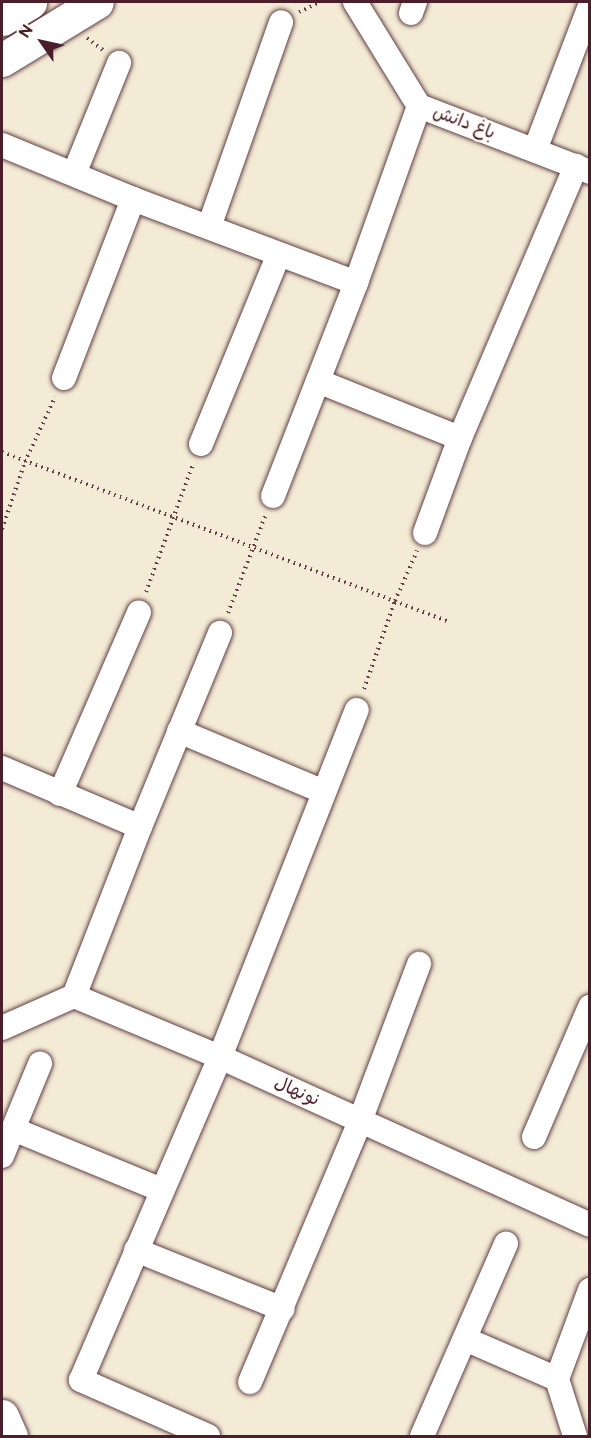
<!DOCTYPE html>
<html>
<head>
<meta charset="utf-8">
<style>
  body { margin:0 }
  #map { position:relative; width:591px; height:1438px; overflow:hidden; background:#f3ebd5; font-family:"Balsamiq Sans","Playpen Sans Arabic",sans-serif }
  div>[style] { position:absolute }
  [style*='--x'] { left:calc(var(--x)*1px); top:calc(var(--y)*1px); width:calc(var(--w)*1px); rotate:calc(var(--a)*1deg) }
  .path>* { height:4px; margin-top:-2px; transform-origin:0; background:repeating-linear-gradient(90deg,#633e44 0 1.5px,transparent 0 6px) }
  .roads { filter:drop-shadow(0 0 2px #633e44) drop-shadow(0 0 2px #633e44) }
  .street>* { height:24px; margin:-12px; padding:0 12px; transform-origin:12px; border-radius:12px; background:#fff }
  .secondary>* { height:33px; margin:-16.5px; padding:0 16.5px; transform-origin:16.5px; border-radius:16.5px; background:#fff }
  span { translate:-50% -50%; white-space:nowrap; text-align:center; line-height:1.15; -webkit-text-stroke:4.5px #fdfcf7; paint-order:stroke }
  .street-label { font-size:18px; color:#4a1f2b }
  .frame { position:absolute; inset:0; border:3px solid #4a1f2b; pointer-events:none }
  .north { position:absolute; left:12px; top:12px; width:60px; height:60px; -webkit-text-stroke:4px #fdfcf7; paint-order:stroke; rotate:304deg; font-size:16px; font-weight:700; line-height:24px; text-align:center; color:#4a1f2b }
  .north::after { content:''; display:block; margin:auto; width:21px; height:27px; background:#4a1f2b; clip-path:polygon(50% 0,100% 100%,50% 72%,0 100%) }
</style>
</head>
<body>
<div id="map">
  <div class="path">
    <div style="--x:299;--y:12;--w:23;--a:-25"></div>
    <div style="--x:87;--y:38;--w:20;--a:37"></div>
    <div style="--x:2;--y:452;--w:477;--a:20.8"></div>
    <div style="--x:2;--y:529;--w:71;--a:-71.1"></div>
    <div style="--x:25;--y:462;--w:72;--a:-65.2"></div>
    <div style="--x:146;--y:592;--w:136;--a:-69.8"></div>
    <div style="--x:228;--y:613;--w:106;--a:-69"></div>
    <div style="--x:364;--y:689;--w:93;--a:-70.6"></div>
    <div style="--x:395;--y:601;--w:55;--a:-66.3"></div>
  </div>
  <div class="roads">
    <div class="street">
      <div style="--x:355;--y:2;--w:122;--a:58.4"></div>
      <div style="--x:419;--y:106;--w:183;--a:21.1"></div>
      <div style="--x:411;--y:13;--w:12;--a:-70"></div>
      <div style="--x:2;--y:145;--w:142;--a:22.4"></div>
      <div style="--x:133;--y:199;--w:238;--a:20.6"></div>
      <div style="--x:535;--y:150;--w:154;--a:-69.1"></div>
      <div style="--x:74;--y:174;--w:120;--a:-67.9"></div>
      <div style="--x:209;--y:227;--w:217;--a:-70.6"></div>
      <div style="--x:64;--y:378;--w:192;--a:-68.9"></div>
      <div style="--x:318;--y:381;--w:153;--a:21.9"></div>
      <div style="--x:460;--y:438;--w:296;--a:-66.9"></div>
      <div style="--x:201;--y:444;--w:205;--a:-67.7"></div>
      <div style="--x:273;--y:496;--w:229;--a:-68.7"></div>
      <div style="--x:356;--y:283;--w:188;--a:-70.4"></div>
      <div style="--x:425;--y:533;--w:101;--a:-69.8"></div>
      <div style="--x:179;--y:731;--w:157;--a:22.8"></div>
      <div style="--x:2;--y:768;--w:150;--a:23.1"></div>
      <div style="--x:140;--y:827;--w:181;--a:111.3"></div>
      <div style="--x:60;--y:794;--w:198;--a:-66.5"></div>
      <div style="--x:140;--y:827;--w:210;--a:-67.6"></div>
      <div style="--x:2;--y:1028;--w:79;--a:-24"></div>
      <div style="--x:74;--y:996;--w:158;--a:22.7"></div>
      <div style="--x:220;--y:1057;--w:406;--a:24.4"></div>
      <div style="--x:13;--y:1129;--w:161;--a:22.3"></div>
      <div style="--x:534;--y:1137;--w:142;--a:-66.7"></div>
      <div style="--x:2;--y:1156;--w:100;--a:-67.6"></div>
      <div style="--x:136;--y:1250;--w:158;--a:21.9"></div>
      <div style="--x:465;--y:1339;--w:100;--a:23.5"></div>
      <div style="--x:250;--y:1382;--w:283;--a:-67.1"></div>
      <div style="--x:360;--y:1121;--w:168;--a:-69.4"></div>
      <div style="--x:208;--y:1436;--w:139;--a:-156.2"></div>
      <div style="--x:81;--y:1380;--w:352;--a:-66.7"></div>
      <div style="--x:220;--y:1057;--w:373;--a:-68.5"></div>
      <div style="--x:422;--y:1436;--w:210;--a:-66.4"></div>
      <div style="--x:575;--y:1436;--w:60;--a:-107.5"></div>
      <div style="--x:557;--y:1379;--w:95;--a:-69.7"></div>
    </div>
    <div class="secondary">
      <div style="--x:2;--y:19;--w:33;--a:-31"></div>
      <div style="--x:2;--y:60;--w:111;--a:-31.4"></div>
      <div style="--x:2;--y:1416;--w:22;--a:66"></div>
    </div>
  </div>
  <div class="street-label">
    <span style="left:464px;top:123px;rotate:21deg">باغ دانش</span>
    <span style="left:297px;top:1092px;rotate:24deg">نونهال</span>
  </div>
  <div class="frame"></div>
  <div class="north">N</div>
</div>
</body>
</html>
